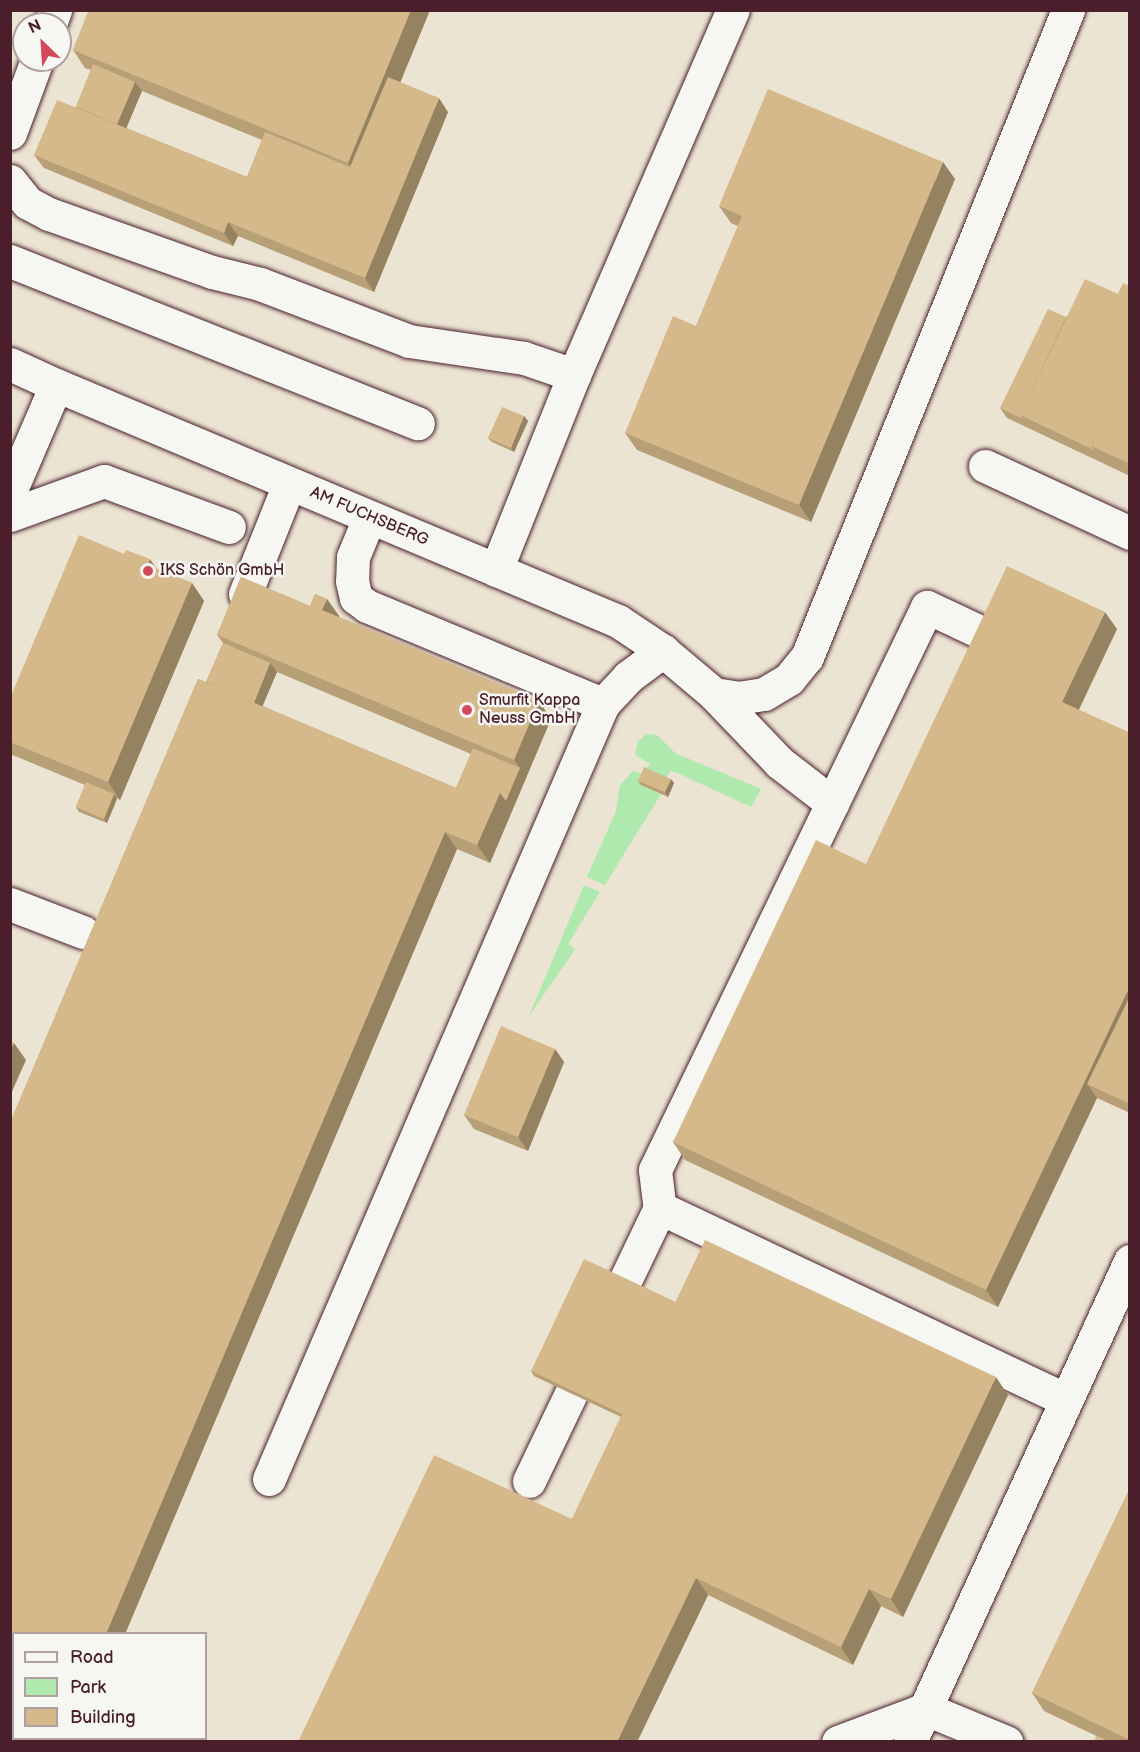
<!DOCTYPE html>
<html>
<head>
<meta charset="utf-8">
<style>
  body { margin:0 }
  #map { position:relative; width:1140px; height:1752px; overflow:hidden; background:#f6f6f2; font-family:"Balsamiq Sans",sans-serif }
  div>[style] { position:absolute }
  [style*='--x'] { left:calc(var(--x)*1px); top:calc(var(--y)*1px); width:calc(var(--w)*1px); rotate:calc(var(--a)*1deg) }
  .built>* { inset:0; background:#ece4d3 }
  .green>* { inset:0; background:#afe9ae }
  .roads { filter:drop-shadow(0 0 2px #4a1f2b) drop-shadow(0 0 2px #4a1f2b) }
  .minor>* { height:33px; margin:-16.5px; padding:0 16.5px; transform-origin:16.5px; border-radius:16.5px; background:#f6f6f2 }
  .wall>* { inset:0; background:#b79f77 }
  .shaded-wall>* { inset:0; background:#958261 }
  .building>* { inset:0; background:#d5b98a }
  .dots>* { width:16px; height:16px; translate:-50% -50%; box-sizing:border-box; border:3px solid #f6f6f2; border-radius:50% }
  span { translate:-50% -50%; white-space:nowrap; text-align:center; line-height:1.15; -webkit-text-stroke:5px #f6f6f2; paint-order:stroke }
  .street-label { font-size:16px; color:#4a1f2b }
  .poi-label { font-size:16px; color:#4a1f2b }
  .left { translate:0 -50%; text-align:left }
  .frame { position:absolute; inset:0; border:12px solid #4a1f2b; pointer-events:none }
  .legend { position:absolute; left:12px; top:1632px; width:195px; height:108px; box-sizing:border-box; background:#f6f6f2; border:2px solid #b1a0a2; margin:0; padding:8px 10px; list-style:none; font-size:18px; color:#4a1f2b }
  .legend li { display:flex; align-items:center; gap:12px; height:30px }
  .legend b { width:30px; border:2px solid #b1a0a2 }
  .north { position:absolute; left:12px; top:12px; width:60px; height:60px; box-sizing:border-box; background:#f6f6f2; border:2px solid #b1a0a2; border-radius:50%; rotate:335deg; font-size:16px; font-weight:700; line-height:24px; text-align:center; color:#4a1f2b }
  .north::after { content:''; display:block; margin:auto; width:21px; height:27px; background:#d1495b; clip-path:polygon(50% 0,100% 100%,50% 72%,0 100%) }
</style>
</head>
<body>
<div id="map">
  <div class="built">
    <div style="clip-path:polygon(evenodd,11px 11px,1129px 11px,1129px 1741px,11px 1742px,11px 11px,24px 24px,60px 24px,60px 60px,24px 60px,24px 24px,11px 11px,14px 1634px,206px 1634px,206px 1738px,14px 1738px,14px 1634px)"></div>
  </div>
  <div class="green">
    <div style="clip-path:polygon(646px 734px,657px 735px,675px 753px,761px 789px,751px 807px,675px 772px,670px 771px,665px 780px,642px 785px,661px 794px,605px 885px,587px 877px,616px 811px,620px 785px,633px 771px,642px 773px,650px 764px,635px 755px,638px 742px)"></div>
    <div style="clip-path:polygon(584px 885px,600px 892px,568px 944px,575px 949px,574px 951px,529px 1016px)"></div>
  </div>
  <div class="roads">
    <div class="minor">
      <div style="--x:50;--y:24;--w:15;--a:-70"></div>
      <div style="--x:10;--y:133;--w:78;--a:-69.7"></div>
      <div style="--x:10;--y:181;--w:28;--a:51"></div>
      <div style="--x:28;--y:203;--w:24;--a:28"></div>
      <div style="--x:49;--y:214;--w:173;--a:19.6"></div>
      <div style="--x:212;--y:272;--w:49;--a:14"></div>
      <div style="--x:260;--y:284;--w:160;--a:20.9"></div>
      <div style="--x:409;--y:341;--w:116;--a:8.4"></div>
      <div style="--x:524;--y:358;--w:53;--a:18.8"></div>
      <div style="--x:10;--y:261;--w:439;--a:21.7"></div>
      <div style="--x:10;--y:364;--w:51;--a:24.5"></div>
      <div style="--x:56;--y:385;--w:610;--a:22.78"></div>
      <div style="--x:618;--y:621;--w:54;--a:33.7"></div>
      <div style="--x:663;--y:651;--w:67;--a:40.1"></div>
      <div style="--x:714;--y:694;--w:95;--a:46.3"></div>
      <div style="--x:780;--y:763;--w:66;--a:37.6"></div>
      <div style="--x:985;--y:466;--w:160;--a:24.8"></div>
      <div style="--x:10;--y:492;--w:116;--a:-66.7"></div>
      <div style="--x:10;--y:515;--w:100;--a:-19.9"></div>
      <div style="--x:104;--y:481;--w:133;--a:20.2"></div>
      <div style="--x:369;--y:518;--w:42;--a:112.3"></div>
      <div style="--x:353;--y:557;--w:24;--a:92"></div>
      <div style="--x:352;--y:581;--w:17;--a:77"></div>
      <div style="--x:356;--y:598;--w:14;--a:36"></div>
      <div style="--x:367;--y:606;--w:256;--a:22.6"></div>
      <div style="--x:496;--y:570;--w:210;--a:-68.2"></div>
      <div style="--x:574;--y:375;--w:398;--a:-66.5"></div>
      <div style="--x:245;--y:594;--w:118;--a:-68.2"></div>
      <div style="--x:993;--y:638;--w:73;--a:-154.8"></div>
      <div style="--x:927;--y:607;--w:625;--a:115.79"></div>
      <div style="--x:655;--y:1170;--w:38;--a:83"></div>
      <div style="--x:660;--y:1208;--w:449;--a:25.3"></div>
      <div style="--x:714;--y:694;--w:24;--a:9"></div>
      <div style="--x:738;--y:698;--w:26;--a:-9"></div>
      <div style="--x:764;--y:694;--w:29;--a:-31"></div>
      <div style="--x:789;--y:679;--w:28;--a:-51"></div>
      <div style="--x:807;--y:657;--w:698;--a:-68.03"></div>
      <div style="--x:10;--y:904;--w:78;--a:21"></div>
      <div style="--x:269;--y:1479;--w:844;--a:-66.69"></div>
      <div style="--x:603;--y:704;--w:37;--a:-47"></div>
      <div style="--x:628;--y:677;--w:44;--a:-36.6"></div>
      <div style="--x:529;--y:1481;--w:303;--a:-64.4"></div>
      <div style="--x:838;--y:1742;--w:94;--a:-20.6"></div>
      <div style="--x:926;--y:1709;--w:87;--a:22.4"></div>
      <div style="--x:910;--y:1742;--w:529;--a:-65.42"></div>
    </div>
  </div>
  <div class="wall">
    <div style="clip-path:polygon(evenodd,89px 10px,430px 10px,400px 83px,448px 112px,374px 292px,238px 236px,233px 246px,44px 168px,34px 155px,76px 107px,91px 70px,85px 68px,73px 50px,89px 10px,142px 91px,262px 140px,247px 177px,126px 128px,142px 91px)"></div>
    <div style="clip-path:polygon(955px 179px,811px 522px,637px 450px,625px 433px,696px 326px,738px 226px,731px 223px,719px 206px)"></div>
    <div style="clip-path:polygon(1130px 286px,1130px 476px,1007px 418px,1000px 408px,1066px 317px,1118px 294px)"></div>
    <div style="clip-path:polygon(524px 416px,528px 421px,514px 452px,492px 442px,488px 438px)"></div>
    <div style="clip-path:polygon(124px 554px,157px 569px,192px 583px,204px 601px,120px 800px,117px 798px,107px 823px,79px 812px,76px 807px,85px 785px,10px 754px,10px 698px)"></div>
    <div style="clip-path:polygon(evenodd,241px 577px,310px 606px,315px 594px,327px 599px,339px 616px,339px 617px,539px 701px,551px 719px,490px 863px,457px 849px,125px 1634px,14px 1634px,14px 1738px,193px 1738px,192px 1742px,10px 1742px,10px 1123px,198px 679px,206px 682px,223px 643px,217px 635px,241px 577px,277px 672px,471px 754px,456px 788px,262px 706px,277px 672px)"></div>
    <div style="clip-path:polygon(1117px 629px,1079px 710px,1130px 733px,1130px 1113px,1097px 1098px,998px 1307px,685px 1160px,673px 1142px,866px 864px)"></div>
    <div style="clip-path:polygon(638px 781px,674px 783px,668px 797px,641px 785px)"></div>
    <div style="clip-path:polygon(555px 1049px,564px 1062px,528px 1151px,474px 1129px,464px 1115px)"></div>
    <div style="clip-path:polygon(676px 1302px,1008px 1395px,903px 1617px,881px 1606px,853px 1665px,708px 1595px,637px 1742px,298px 1742px,572px 1519px,621px 1417px,534px 1376px,531px 1371px)"></div>
    <div style="clip-path:polygon(1130px 1488px,1130px 1742px,1109px 1742px,1044px 1711px,1032px 1693px)"></div>
  </div>
  <div class="shaded-wall">
    <div style="clip-path:polygon(411px 10px,430px 10px,360px 180px,348px 163px)"></div>
    <div style="clip-path:polygon(135px 82px,142px 91px,123px 136px,116px 127px)"></div>
    <div style="clip-path:polygon(439px 98px,448px 112px,374px 292px,365px 278px)"></div>
    <div style="clip-path:polygon(943px 162px,955px 179px,811px 522px,799px 505px)"></div>
    <div style="clip-path:polygon(228px 222px,238px 236px,233px 246px,224px 233px)"></div>
    <div style="clip-path:polygon(524px 416px,528px 421px,514px 452px,511px 448px)"></div>
    <div style="clip-path:polygon(150px 559px,162px 577px,148px 565px)"></div>
    <div style="clip-path:polygon(192px 583px,204px 601px,120px 800px,108px 782px)"></div>
    <div style="clip-path:polygon(327px 599px,339px 616px,334px 628px,322px 610px)"></div>
    <div style="clip-path:polygon(1105px 612px,1117px 629px,1074px 719px,1062px 702px)"></div>
    <div style="clip-path:polygon(270px 663px,277px 672px,258px 717px,252px 708px)"></div>
    <div style="clip-path:polygon(539px 701px,551px 719px,490px 863px,477px 845px,500px 793px,520px 768px,514px 760px)"></div>
    <div style="clip-path:polygon(671px 779px,674px 783px,668px 797px,665px 792px)"></div>
    <div style="clip-path:polygon(114px 794px,117px 799px,107px 823px,104px 819px)"></div>
    <div style="clip-path:polygon(445px 832px,457px 849px,125px 1634px,106px 1634px)"></div>
    <div style="clip-path:polygon(1127px 992px,1130px 995px,1130px 1030px,1087px 1084px,1097px 1098px,998px 1307px,986px 1290px)"></div>
    <div style="clip-path:polygon(14px 1043px,26px 1060px,10px 1096px,10px 1050px)"></div>
    <div style="clip-path:polygon(555px 1049px,564px 1062px,528px 1151px,518px 1137px)"></div>
    <div style="clip-path:polygon(996px 1377px,1008px 1395px,903px 1617px,891px 1599px)"></div>
    <div style="clip-path:polygon(696px 1578px,708px 1595px,637px 1742px,617px 1742px)"></div>
    <div style="clip-path:polygon(869px 1589px,881px 1606px,853px 1665px,841px 1647px)"></div>
    <div style="clip-path:polygon(173px 1738px,193px 1738px,192px 1742px,172px 1742px)"></div>
  </div>
  <div class="building">
    <div style="clip-path:polygon(89px 10px,411px 10px,348px 163px,73px 50px)"></div>
    <div style="clip-path:polygon(93px 64px,135px 82px,117px 124px,76px 107px)"></div>
    <div style="clip-path:polygon(388px 77px,439px 98px,365px 278px,228px 222px,224px 233px,34px 155px,57px 100px,247px 177px,265px 132px,350px 167px)"></div>
    <div style="clip-path:polygon(768px 89px,943px 162px,799px 505px,625px 433px,673px 316px,696px 326px,742px 216px,719px 206px)"></div>
    <div style="clip-path:polygon(1085px 279px,1118px 294px,1123px 283px,1130px 286px,1130px 366px,1091px 446px,1094px 450px,1020px 415px)"></div>
    <div style="clip-path:polygon(1048px 309px,1066px 317px,1020px 415px,1023px 419px,1000px 408px)"></div>
    <div style="clip-path:polygon(1130px 366px,1130px 464px,1091px 446px)"></div>
    <div style="clip-path:polygon(502px 407px,524px 416px,511px 448px,488px 438px)"></div>
    <div style="clip-path:polygon(79px 535px,124px 554px,126px 550px,150px 559px,148px 565px,192px 583px,108px 782px,10px 742px,10px 698px)"></div>
    <div style="clip-path:polygon(1007px 566px,1105px 612px,1062px 702px,1130px 733px,1130px 993px,1127px 992px,986px 1290px,673px 1142px,816px 840px,866px 864px)"></div>
    <div style="clip-path:polygon(241px 577px,310px 606px,315px 594px,327px 599px,322px 610px,539px 701px,514px 760px,217px 635px)"></div>
    <div style="clip-path:polygon(223px 643px,270px 663px,254px 703px,206px 682px)"></div>
    <div style="clip-path:polygon(198px 679px,458px 789px,463px 777px,500px 793px,477px 845px,445px 832px,106px 1634px,14px 1634px,14px 1738px,173px 1738px,172px 1742px,10px 1742px,10px 1123px)"></div>
    <div style="clip-path:polygon(473px 748px,520px 768px,506px 801px,500px 793px,463px 777px,458px 789px,456px 788px)"></div>
    <div style="clip-path:polygon(644px 767px,671px 779px,665px 792px,638px 781px)"></div>
    <div style="clip-path:polygon(86px 782px,114px 794px,104px 819px,76px 807px)"></div>
    <div style="clip-path:polygon(1130px 996px,1130px 1104px,1087px 1084px)"></div>
    <div style="clip-path:polygon(501px 1026px,555px 1049px,518px 1137px,464px 1115px)"></div>
    <div style="clip-path:polygon(10px 1042px,14px 1043px,10px 1050px)"></div>
    <div style="clip-path:polygon(705px 1240px,996px 1377px,891px 1599px,869px 1589px,841px 1647px,696px 1578px,617px 1742px,298px 1742px,434px 1455px,572px 1519px)"></div>
    <div style="clip-path:polygon(584px 1259px,676px 1302px,622px 1414px,531px 1371px)"></div>
    <div style="clip-path:polygon(1130px 1488px,1130px 1740px,1032px 1693px)"></div>
    <div style="clip-path:polygon(1096px 1736px,1108px 1742px,1094px 1742px)"></div>
  </div>
  <div class="dots">
    <div style="left:148px;top:571px;background:#d1495b"></div>
    <div style="left:467px;top:710px;background:#d1495b"></div>
  </div>
  <div class="street-label">
    <span style="left:369px;top:517px;rotate:23deg">AM FUCHSBERG</span>
  </div>
  <div class="poi-label">
    <span class="left" style="left:160px;top:571px">IKS Schön GmbH</span>
    <span class="left" style="left:479px;top:710px">Smurfit Kappa<br>Neuss GmbH</span>
  </div>
  <div class="frame"></div>
  <ul class="legend">
  <li><b style="height:8px;background:#f6f6f2"></b>Road</li>
  <li><b style="height:16px;background:#afe9ae"></b>Park</li>
  <li><b style="height:16px;background:#d5b98a"></b>Building</li>
  </ul>
  <div class="north">N</div>
</div>
</body>
</html>
